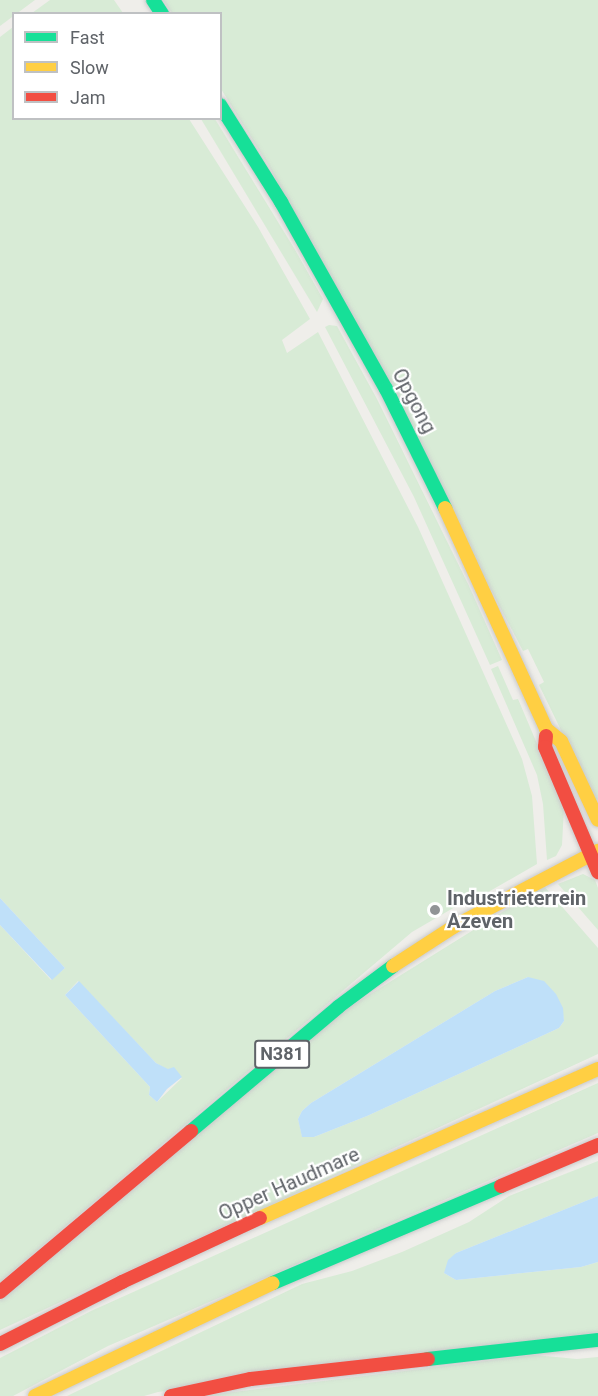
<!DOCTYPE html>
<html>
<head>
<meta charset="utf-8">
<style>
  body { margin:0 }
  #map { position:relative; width:598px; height:1396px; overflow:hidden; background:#efeeea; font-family:Roboto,sans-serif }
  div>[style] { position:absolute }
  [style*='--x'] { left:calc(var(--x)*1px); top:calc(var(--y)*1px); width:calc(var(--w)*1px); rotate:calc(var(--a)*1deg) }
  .green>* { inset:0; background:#d8ebd6 }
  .water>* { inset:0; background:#bfe0f9 }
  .roads { filter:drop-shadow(0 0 2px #cacacb) drop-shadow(0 0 2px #cacacb) }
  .fast>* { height:14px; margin:-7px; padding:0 7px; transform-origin:7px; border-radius:7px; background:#16e098 }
  .slow>* { height:14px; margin:-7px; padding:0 7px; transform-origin:7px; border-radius:7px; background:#ffcf43 }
  .jam>* { height:14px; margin:-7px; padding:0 7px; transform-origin:7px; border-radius:7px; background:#f24e42 }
  .dots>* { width:16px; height:16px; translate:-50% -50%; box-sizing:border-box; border:3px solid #fff; border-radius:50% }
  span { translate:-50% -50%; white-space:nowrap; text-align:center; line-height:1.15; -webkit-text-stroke:4.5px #fff; paint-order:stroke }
  .shield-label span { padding:2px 4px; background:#fff; border:2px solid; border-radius:4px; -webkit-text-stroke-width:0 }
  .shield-label { font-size:18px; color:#5f6368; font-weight:700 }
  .street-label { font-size:20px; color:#5f6368 }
  .poi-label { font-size:20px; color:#5f6368; font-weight:700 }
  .left { translate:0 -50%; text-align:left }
  .legend { position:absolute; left:12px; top:12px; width:210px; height:108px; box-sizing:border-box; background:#fff; border:2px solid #bfc1c3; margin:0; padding:8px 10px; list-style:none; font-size:18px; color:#5f6368 }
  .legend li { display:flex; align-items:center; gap:12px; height:30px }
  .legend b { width:30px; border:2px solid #bfc1c3 }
</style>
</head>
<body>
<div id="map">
  <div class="green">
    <div style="clip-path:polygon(0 0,35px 0,0 26px)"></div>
    <div style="clip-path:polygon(50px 0,114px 0,123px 13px,32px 13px)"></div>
    <div style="clip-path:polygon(163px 0,598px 0,598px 800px,594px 798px,539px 685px,544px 682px,528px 649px,523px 651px,269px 166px,221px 89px,220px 14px,172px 13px)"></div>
    <div style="clip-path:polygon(evenodd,13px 27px,14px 118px,189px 119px,258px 227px,310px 319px,282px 340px,287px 353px,318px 332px,418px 527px,522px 759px,532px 796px,537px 864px,490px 891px,467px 900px,412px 932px,0 1282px,0 925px,51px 980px,65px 968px,0 898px,0 37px,13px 27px,78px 981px,156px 1063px,182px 1078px,157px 1102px,149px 1095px,150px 1087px,65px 995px,78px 981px)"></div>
    <div style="clip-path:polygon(201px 119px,215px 119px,294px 248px,323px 299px,317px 312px)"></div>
    <div style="clip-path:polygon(329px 325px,337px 326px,377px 399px,470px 588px,502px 660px,490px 665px,414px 497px,325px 327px)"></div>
    <div style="clip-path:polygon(498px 666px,513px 700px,518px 699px,564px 807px,562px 845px,556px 856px,547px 860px,543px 804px,537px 775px,491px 669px)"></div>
    <div style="clip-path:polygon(583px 874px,595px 880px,598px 888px,598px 930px,558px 884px)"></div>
    <div style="clip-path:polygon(evenodd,544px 886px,598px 948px,598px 1054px,0 1330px,0 1300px,343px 1011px,544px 886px,528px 977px,562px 1008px,564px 1021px,559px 1028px,367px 1116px,314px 1137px,302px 1136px,298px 1119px,302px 1111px,311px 1103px,495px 991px,528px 977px)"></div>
    <div style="clip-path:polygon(598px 1083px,598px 1133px,108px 1346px,13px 1396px,0 1396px,0 1358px,91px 1311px)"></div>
    <div style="clip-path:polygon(598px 1161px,598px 1196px,456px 1253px,444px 1273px,456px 1280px,581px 1267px,598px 1262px,598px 1332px,158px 1392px,144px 1396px,67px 1396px,302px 1284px,352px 1271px,402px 1252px,469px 1222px,509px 1196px)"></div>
    <div style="clip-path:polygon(534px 1355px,577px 1359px,598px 1357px,598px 1396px,202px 1396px)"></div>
  </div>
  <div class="water">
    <div style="clip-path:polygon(0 898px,65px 968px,52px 980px,0 925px)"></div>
    <div style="clip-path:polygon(528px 977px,544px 981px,556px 994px,563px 1008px,564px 1021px,559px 1028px,367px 1116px,314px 1137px,302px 1137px,298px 1119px,302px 1111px,311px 1103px,495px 991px)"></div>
    <div style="clip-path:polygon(79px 981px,156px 1063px,168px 1069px,174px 1067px,182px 1077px,167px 1089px,157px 1102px,149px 1095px,150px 1087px,65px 995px)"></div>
    <div style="clip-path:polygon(598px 1196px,598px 1262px,581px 1267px,456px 1280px,444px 1273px,448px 1260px,456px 1253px)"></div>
  </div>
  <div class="roads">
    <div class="fast">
      <div style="--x:153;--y:0;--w:17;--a:57"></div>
      <div style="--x:220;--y:105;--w:115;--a:57.8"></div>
      <div style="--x:281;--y:202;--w:214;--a:60.7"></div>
      <div style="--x:386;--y:389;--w:133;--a:63.6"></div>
      <div style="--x:191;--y:1131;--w:192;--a:-40.1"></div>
      <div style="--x:338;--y:1007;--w:69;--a:-36.7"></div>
      <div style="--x:273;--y:1283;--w:248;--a:-23"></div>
      <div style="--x:428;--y:1359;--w:171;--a:-6.4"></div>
    </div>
    <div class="slow">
      <div style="--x:445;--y:508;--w:243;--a:65.4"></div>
      <div style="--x:546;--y:729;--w:19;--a:39"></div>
      <div style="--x:561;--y:741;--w:87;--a:64.9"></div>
      <div style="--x:393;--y:966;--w:72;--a:-33"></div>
      <div style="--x:453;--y:927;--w:164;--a:-27.7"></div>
      <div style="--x:260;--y:1218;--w:369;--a:-23.8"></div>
      <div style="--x:35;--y:1396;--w:263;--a:-25.4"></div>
    </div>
    <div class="jam">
      <div style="--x:546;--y:736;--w:11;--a:95"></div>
      <div style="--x:545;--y:747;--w:136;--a:67"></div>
      <div style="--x:501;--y:1186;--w:105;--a:-22.9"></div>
      <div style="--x:0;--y:1292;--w:250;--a:-40.1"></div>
      <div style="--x:0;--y:1344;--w:137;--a:-26.9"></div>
      <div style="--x:122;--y:1282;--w:152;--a:-24.9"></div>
      <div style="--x:171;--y:1396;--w:82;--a:-12"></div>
      <div style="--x:251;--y:1379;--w:178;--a:-6.4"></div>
    </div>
  </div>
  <div class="dots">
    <div style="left:435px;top:910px;background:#919496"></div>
  </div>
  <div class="shield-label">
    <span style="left:282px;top:1054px">N381</span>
  </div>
  <div class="street-label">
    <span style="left:414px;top:401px;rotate:62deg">Opgong</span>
    <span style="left:289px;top:1184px;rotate:-24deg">Opper Haudmare</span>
  </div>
  <div class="poi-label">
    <span class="left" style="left:447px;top:910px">Industrieterrein<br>Azeven</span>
  </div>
  <ul class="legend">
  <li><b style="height:8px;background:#16e098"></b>Fast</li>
  <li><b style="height:8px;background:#ffcf43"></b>Slow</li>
  <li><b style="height:8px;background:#f24e42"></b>Jam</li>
  </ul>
</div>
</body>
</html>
